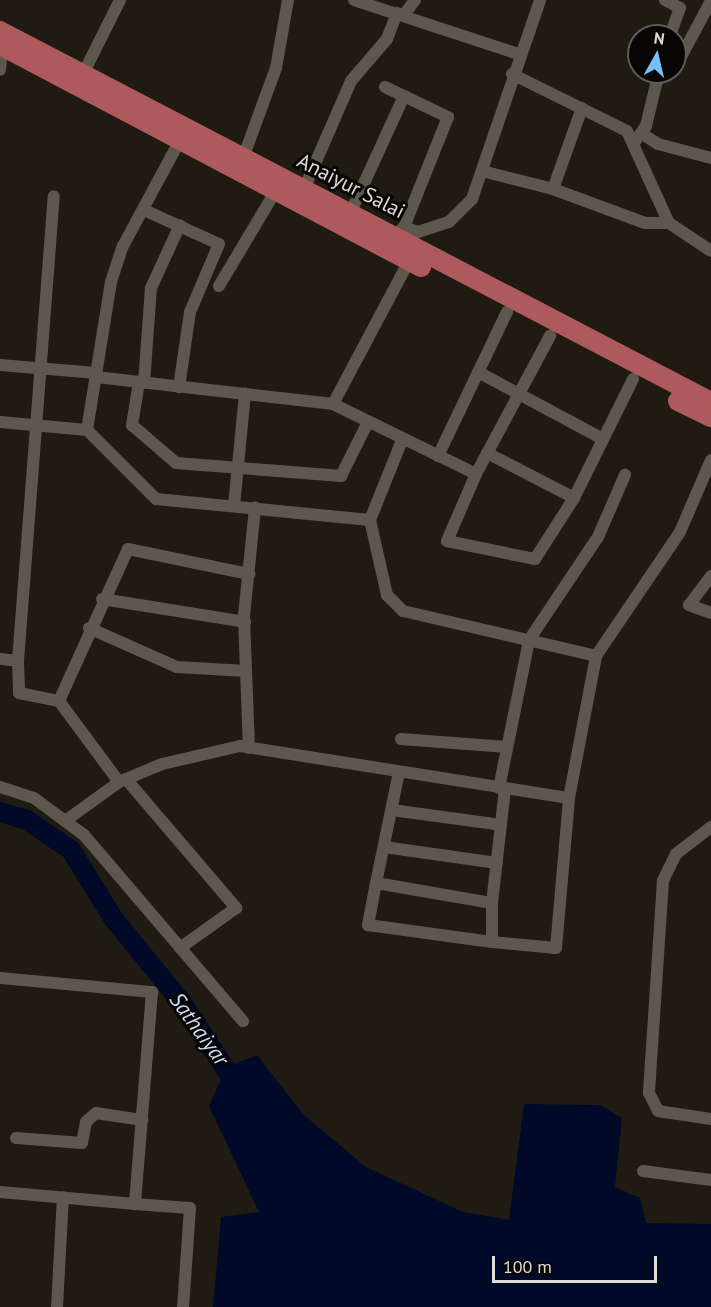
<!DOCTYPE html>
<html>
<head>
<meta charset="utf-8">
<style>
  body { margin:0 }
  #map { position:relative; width:711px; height:1307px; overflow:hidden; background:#201b12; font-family:"PT Sans",sans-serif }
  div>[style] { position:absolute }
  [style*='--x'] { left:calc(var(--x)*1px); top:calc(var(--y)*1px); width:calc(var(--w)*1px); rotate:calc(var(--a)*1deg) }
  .water>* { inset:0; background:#000927 }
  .river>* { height:20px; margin:-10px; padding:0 10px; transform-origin:10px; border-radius:10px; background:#000927 }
  .street>* { height:12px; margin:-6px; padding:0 6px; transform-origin:6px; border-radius:6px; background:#5d584d }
  .primary>* { height:20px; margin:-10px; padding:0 10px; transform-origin:10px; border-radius:10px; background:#ae5a5c }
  span { translate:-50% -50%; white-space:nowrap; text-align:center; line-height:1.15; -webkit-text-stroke:6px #080604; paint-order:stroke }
  .street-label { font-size:21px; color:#dfdcd6 }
  .water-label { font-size:22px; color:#ccdaf3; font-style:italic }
  .north { position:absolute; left:627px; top:24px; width:60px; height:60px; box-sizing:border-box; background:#080604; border:2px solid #5e5c58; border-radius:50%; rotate:8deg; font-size:16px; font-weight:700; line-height:24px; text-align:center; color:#dfdcd6 }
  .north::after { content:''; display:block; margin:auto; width:21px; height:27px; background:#76c0f7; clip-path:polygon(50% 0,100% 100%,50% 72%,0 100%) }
  .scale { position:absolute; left:492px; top:1256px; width:165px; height:27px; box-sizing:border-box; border:3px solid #dfdcd6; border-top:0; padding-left:8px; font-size:18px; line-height:21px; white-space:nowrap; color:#dfdcd6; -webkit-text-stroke:4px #080604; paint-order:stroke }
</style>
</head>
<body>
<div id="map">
  <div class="water">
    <div style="clip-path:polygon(257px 1055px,304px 1115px,366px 1167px,463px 1212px,509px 1220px,524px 1104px,600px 1105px,622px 1118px,615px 1187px,640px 1198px,646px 1223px,711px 1224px,711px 1307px,213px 1307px,221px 1217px,259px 1212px,209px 1106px,226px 1067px)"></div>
  </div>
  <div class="river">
    <div style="--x:0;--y:812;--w:26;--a:16"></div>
    <div style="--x:25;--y:819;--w:55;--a:34"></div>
    <div style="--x:71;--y:850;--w:80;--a:58.3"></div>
    <div style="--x:113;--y:918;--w:111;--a:50.9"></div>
    <div style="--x:183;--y:1004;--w:103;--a:56.9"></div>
  </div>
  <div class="street">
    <div style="--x:354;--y:0;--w:173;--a:18.2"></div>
    <div style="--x:665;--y:0;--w:17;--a:28"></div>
    <div style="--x:680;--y:8;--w:30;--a:110"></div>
    <div style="--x:404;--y:15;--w:19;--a:-54"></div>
    <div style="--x:675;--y:68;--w:76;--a:-61.8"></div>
    <div style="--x:0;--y:70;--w:24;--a:-85"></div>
    <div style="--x:512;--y:74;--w:128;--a:26.4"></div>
    <div style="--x:627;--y:131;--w:101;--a:65.5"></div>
    <div style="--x:669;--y:223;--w:50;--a:33.7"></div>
    <div style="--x:81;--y:78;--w:87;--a:-63.4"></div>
    <div style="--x:385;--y:87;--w:70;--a:25.5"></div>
    <div style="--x:448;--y:117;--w:118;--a:111.8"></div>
    <div style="--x:641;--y:133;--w:20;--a:33"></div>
    <div style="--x:658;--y:144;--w:55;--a:14.8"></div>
    <div style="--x:633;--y:144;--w:22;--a:-54"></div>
    <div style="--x:646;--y:126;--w:56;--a:-76.5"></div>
    <div style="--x:243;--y:158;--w:96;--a:-69.9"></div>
    <div style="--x:276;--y:68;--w:69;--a:-80"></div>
    <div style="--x:482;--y:171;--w:73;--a:14.2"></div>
    <div style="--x:553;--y:189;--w:98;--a:20.3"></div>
    <div style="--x:645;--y:223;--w:24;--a:0"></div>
    <div style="--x:304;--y:189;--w:118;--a:-66.5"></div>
    <div style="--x:351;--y:81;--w:55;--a:-49.4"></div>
    <div style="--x:387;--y:39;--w:28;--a:-69"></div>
    <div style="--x:553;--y:189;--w:86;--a:-70.3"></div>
    <div style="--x:144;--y:210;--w:82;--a:24.4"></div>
    <div style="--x:219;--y:244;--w:74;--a:113.1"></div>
    <div style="--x:190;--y:312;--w:76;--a:98.3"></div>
    <div style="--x:350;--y:214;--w:130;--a:-65.4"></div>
    <div style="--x:396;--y:234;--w:11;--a:-41"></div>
    <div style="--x:404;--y:227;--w:15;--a:20"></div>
    <div style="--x:418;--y:232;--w:33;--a:-18"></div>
    <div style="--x:449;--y:222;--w:33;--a:-45"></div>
    <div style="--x:472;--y:199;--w:210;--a:-71.1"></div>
    <div style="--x:219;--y:286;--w:115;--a:-59.2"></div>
    <div style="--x:0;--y:365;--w:97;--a:4.7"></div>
    <div style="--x:478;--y:372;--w:142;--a:28.2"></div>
    <div style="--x:96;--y:377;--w:239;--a:6.5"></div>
    <div style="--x:333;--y:404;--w:159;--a:26.1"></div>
    <div style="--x:476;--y:474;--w:157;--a:-61.8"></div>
    <div style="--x:139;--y:382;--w:44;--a:99.2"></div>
    <div style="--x:132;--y:425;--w:58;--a:40.8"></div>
    <div style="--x:176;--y:463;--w:166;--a:4.5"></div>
    <div style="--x:341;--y:476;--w:60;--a:-63.4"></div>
    <div style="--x:144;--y:383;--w:95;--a:-85.8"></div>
    <div style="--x:151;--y:288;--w:69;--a:-65.3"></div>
    <div style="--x:333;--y:404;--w:166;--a:-62"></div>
    <div style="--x:0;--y:422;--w:87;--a:5.3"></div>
    <div style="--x:87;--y:430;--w:98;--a:45"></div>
    <div style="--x:156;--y:499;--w:215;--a:5.6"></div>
    <div style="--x:370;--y:520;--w:77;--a:77.2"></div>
    <div style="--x:387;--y:595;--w:23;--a:45"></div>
    <div style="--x:403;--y:611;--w:198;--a:13.1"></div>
    <div style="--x:87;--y:430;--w:150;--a:-80.8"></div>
    <div style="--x:111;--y:282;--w:38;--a:-72"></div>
    <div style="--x:123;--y:246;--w:116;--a:-61.7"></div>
    <div style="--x:487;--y:453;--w:98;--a:27.3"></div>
    <div style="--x:438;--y:456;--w:160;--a:-64.4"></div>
    <div style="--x:476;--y:474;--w:73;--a:113.4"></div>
    <div style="--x:447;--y:541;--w:90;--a:11.6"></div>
    <div style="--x:535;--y:559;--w:72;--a:-57.4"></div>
    <div style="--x:574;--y:498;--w:133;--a:-63.6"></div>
    <div style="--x:234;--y:506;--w:113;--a:-84.4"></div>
    <div style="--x:370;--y:520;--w:88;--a:-68.1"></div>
    <div style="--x:711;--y:576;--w:36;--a:127"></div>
    <div style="--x:689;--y:605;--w:23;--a:20"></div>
    <div style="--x:102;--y:599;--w:145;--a:9.1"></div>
    <div style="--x:89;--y:628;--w:96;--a:23.9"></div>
    <div style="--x:177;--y:667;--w:69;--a:3.3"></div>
    <div style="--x:0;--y:659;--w:18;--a:6"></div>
    <div style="--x:18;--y:661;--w:466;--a:-85.6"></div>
    <div style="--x:18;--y:661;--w:32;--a:88"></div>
    <div style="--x:19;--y:693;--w:41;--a:11.3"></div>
    <div style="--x:401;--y:739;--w:106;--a:4.3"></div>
    <div style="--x:249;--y:748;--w:132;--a:-92.2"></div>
    <div style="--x:244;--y:616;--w:109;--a:-84.2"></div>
    <div style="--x:399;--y:772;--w:113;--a:101.7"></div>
    <div style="--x:376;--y:883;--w:118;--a:9.8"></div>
    <div style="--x:492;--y:903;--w:115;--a:-83.5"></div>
    <div style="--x:126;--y:779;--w:170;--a:49.5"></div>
    <div style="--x:236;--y:908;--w:69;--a:144.5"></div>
    <div style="--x:119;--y:782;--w:101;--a:-126.5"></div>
    <div style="--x:59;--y:701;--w:167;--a:-65.6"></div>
    <div style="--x:128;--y:549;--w:124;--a:11.7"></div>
    <div style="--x:0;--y:787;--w:36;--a:18"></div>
    <div style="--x:34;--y:798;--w:62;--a:36.5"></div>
    <div style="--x:84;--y:835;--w:245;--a:49.5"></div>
    <div style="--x:499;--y:788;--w:151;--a:-78.5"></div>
    <div style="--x:529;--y:640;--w:124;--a:-56.2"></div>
    <div style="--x:598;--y:537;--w:68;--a:-66.5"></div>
    <div style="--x:392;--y:810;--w:110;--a:7.8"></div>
    <div style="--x:65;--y:821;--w:67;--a:-35.8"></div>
    <div style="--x:119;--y:782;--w:47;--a:-22.7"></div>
    <div style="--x:162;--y:764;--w:80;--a:-13"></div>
    <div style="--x:240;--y:746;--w:333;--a:9"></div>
    <div style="--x:569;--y:798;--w:145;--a:-79.2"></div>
    <div style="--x:596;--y:656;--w:150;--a:-55.9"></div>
    <div style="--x:680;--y:532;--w:78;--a:-66.7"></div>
    <div style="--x:711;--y:827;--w:44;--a:142.4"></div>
    <div style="--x:676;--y:854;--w:30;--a:116"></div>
    <div style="--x:663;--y:881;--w:212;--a:93.8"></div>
    <div style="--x:649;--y:1093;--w:20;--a:63"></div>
    <div style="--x:658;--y:1111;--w:54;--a:8.6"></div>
    <div style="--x:384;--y:847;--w:114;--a:8.1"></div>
    <div style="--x:376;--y:883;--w:43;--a:100.8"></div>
    <div style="--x:368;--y:925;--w:125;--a:7.8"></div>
    <div style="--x:492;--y:942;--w:39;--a:-90"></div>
    <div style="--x:492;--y:942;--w:64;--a:5.4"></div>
    <div style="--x:556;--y:948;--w:151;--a:-85"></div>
    <div style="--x:0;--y:978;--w:153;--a:5.3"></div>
    <div style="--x:152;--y:992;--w:213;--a:94.6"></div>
    <div style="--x:135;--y:1204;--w:55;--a:4.2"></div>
    <div style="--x:190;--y:1208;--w:99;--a:94"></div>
    <div style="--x:16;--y:1138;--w:66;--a:4.3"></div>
    <div style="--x:82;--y:1143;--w:21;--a:-79"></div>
    <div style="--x:86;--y:1122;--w:13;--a:-42"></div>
    <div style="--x:96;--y:1113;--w:47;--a:8.7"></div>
    <div style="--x:643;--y:1171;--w:69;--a:7.5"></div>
    <div style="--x:0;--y:1192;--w:136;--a:5.1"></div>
    <div style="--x:57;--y:1307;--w:110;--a:-86.9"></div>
  </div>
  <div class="primary">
    <div style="--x:0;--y:31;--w:802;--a:27.56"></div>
    <div style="--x:0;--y:45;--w:476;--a:27.8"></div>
    <div style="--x:678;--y:401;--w:37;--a:26"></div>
  </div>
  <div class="street-label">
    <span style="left:351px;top:186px;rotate:27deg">Anaiyur Salai</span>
  </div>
  <div class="water-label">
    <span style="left:199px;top:1029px;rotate:54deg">Sathaiyar</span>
  </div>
  <div class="north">N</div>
  <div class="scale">100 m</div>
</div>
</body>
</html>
